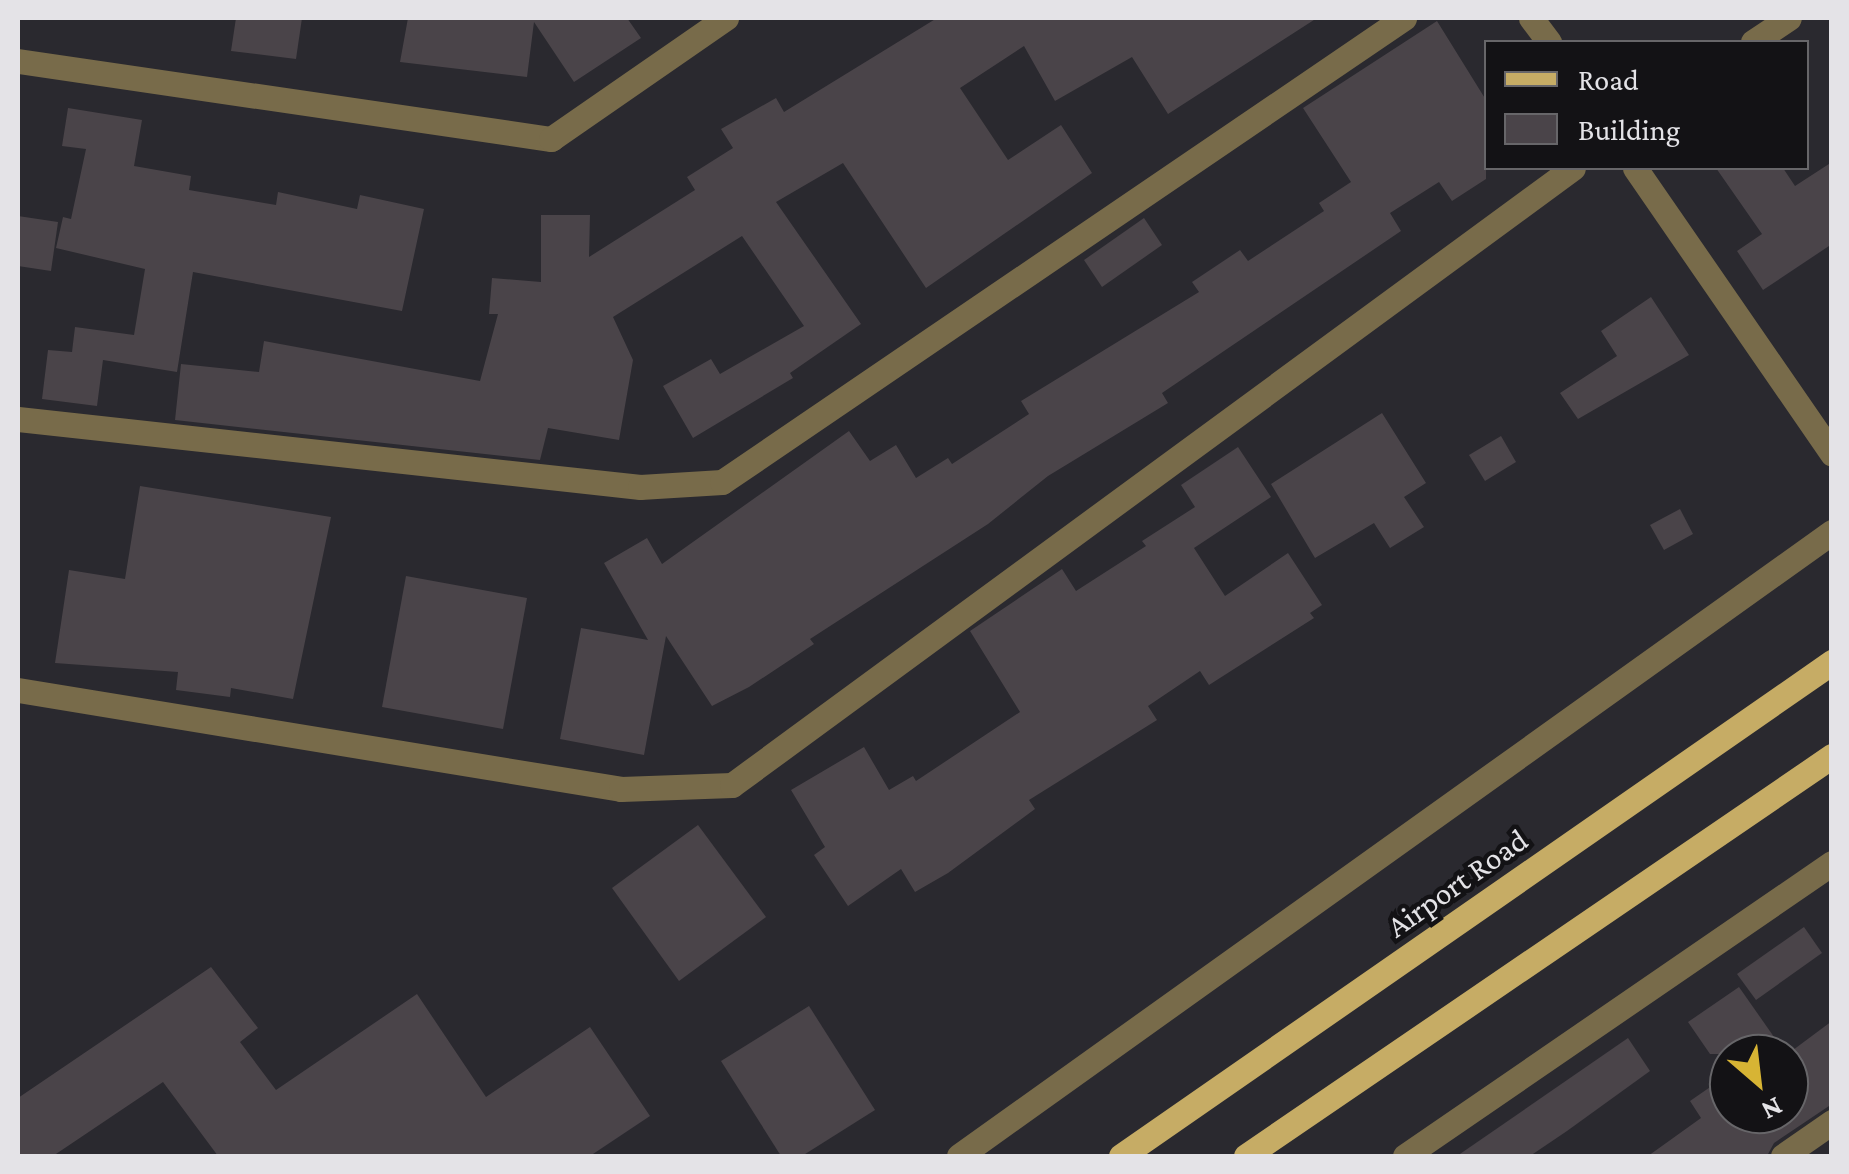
<!DOCTYPE html>
<html>
<head>
<meta charset="utf-8">
<style>
  body { margin:0 }
  #map { position:relative; width:1849px; height:1174px; overflow:hidden; background:#2a292f; font-family:"Crimson Pro",serif }
  div>[style] { position:absolute }
  [style*='--x'] { left:calc(var(--x)*1px); top:calc(var(--y)*1px); width:calc(var(--w)*1px); rotate:calc(var(--a)*1deg) }
  .building>* { inset:0; background:#4a4449 }
  .minor>* { height:25px; margin:-12.5px; padding:0 12.5px; transform-origin:12.5px; border-radius:12.5px; background:#786b4a }
  .major>* { height:25px; margin:-12.5px; padding:0 12.5px; transform-origin:12.5px; border-radius:12.5px; background:#c6ac65 }
  span { translate:-50% -50%; white-space:nowrap; text-align:center; line-height:1.15; -webkit-text-stroke:9px #131215; paint-order:stroke }
  .street-label { font-size:32px; color:#e4e3e7 }
  .frame { position:absolute; inset:0; border:20px solid #e4e3e7; pointer-events:none }
  .legend { position:absolute; left:1484px; top:40px; width:325px; height:130px; box-sizing:border-box; background:#131215; border:2px solid #676669; margin:0; padding:12px 18px; list-style:none; font-size:30px; color:#e4e3e7 }
  .legend li { display:flex; align-items:center; gap:20px; height:50px }
  .legend b { width:50px; border:2px solid #676669 }
  .north { position:absolute; left:1709px; top:1034px; width:100px; height:100px; box-sizing:border-box; background:#131215; border:2px solid #676669; border-radius:50%; rotate:152deg; font-size:28px; font-weight:700; line-height:40px; text-align:center; color:#e4e3e7 }
  .north::after { content:''; display:block; margin:auto; width:35px; height:45px; background:#d7b434; clip-path:polygon(50% 0,100% 100%,50% 72%,0 100%) }
</style>
</head>
<body>
<div id="map">
  <div class="building">
    <div style="clip-path:polygon(236px 18px,302px 18px,296px 59px,231px 51px)"></div>
    <div style="clip-path:polygon(408px 18px,627px 18px,641px 38px,574px 82px,534px 22px,527px 77px,400px 62px)"></div>
    <div style="clip-path:polygon(937px 18px,1317px 18px,1168px 114px,1132px 57px,1055px 101px,1024px 46px,960px 88px,1008px 160px,1061px 125px,1092px 173px,926px 288px,843px 163px,776px 202px,861px 324px,790px 373px,793px 378px,693px 438px,663px 386px,711px 359px,720px 374px,804px 326px,742px 236px,613px 317px,633px 360px,619px 440px,548px 428px,540px 460px,175px 420px,181px 364px,259px 372px,264px 341px,480px 381px,498px 314px,489px 314px,492px 278px,541px 282px,541px 215px,590px 215px,589px 257px,695px 190px,687px 177px,733px 148px,721px 129px,776px 98px,784px 112px)"></div>
    <div style="clip-path:polygon(1437px 21px,1486px 100px,1486px 179px,1452px 201px,1439px 182px,1390px 213px,1401px 231px,1162px 393px,1168px 403px,1048px 476px,988px 524px,810px 639px,814px 644px,749px 687px,712px 706px,666px 636px,644px 755px,560px 739px,581px 628px,648px 640px,604px 563px,647px 538px,662px 564px,849px 431px,870px 461px,896px 445px,916px 478px,948px 458px,952px 464px,1029px 414px,1021px 401px,1199px 292px,1192px 282px,1240px 250px,1248px 261px,1324px 211px,1319px 203px,1351px 182px,1303px 108px)"></div>
    <div style="clip-path:polygon(68px 108px,142px 120px,134px 166px,191px 176px,189px 190px,276px 205px,278px 192px,357px 209px,360px 195px,424px 209px,402px 311px,193px 272px,177px 372px,103px 360px,97px 406px,42px 399px,48px 350px,72px 352px,75px 327px,134px 335px,145px 269px,56px 248px,63px 217px,71px 219px,86px 149px,62px 146px)"></div>
    <div style="clip-path:polygon(1832px 162px,1832px 244px,1763px 290px,1737px 251px,1762px 234px,1716px 168px,1783px 168px,1795px 186px)"></div>
    <div style="clip-path:polygon(18px 216px,58px 222px,51px 271px,18px 266px)"></div>
    <div style="clip-path:polygon(1144px 218px,1162px 245px,1102px 287px,1084px 260px)"></div>
    <div style="clip-path:polygon(1651px 297px,1689px 355px,1578px 419px,1560px 393px,1617px 356px,1601px 331px)"></div>
    <div style="clip-path:polygon(1382px 413px,1426px 483px,1404px 497px,1424px 527px,1390px 548px,1374px 523px,1315px 558px,1271px 484px)"></div>
    <div style="clip-path:polygon(1501px 436px,1516px 462px,1485px 481px,1469px 455px)"></div>
    <div style="clip-path:polygon(1238px 447px,1271px 497px,1194px 548px,1225px 596px,1288px 553px,1322px 605px,1310px 613px,1314px 618px,1209px 685px,1200px 671px,1148px 706px,1157px 720px,1029px 800px,1035px 809px,948px 873px,915px 892px,901px 869px,848px 906px,814px 855px,825px 847px,791px 790px,864px 747px,889px 790px,913px 776px,916px 781px,1020px 712px,970px 631px,1062px 569px,1076px 591px,1146px 546px,1142px 541px,1195px 507px,1181px 485px)"></div>
    <div style="clip-path:polygon(140px 486px,331px 517px,293px 699px,231px 688px,230px 697px,176px 690px,178px 672px,55px 663px,69px 570px,125px 579px)"></div>
    <div style="clip-path:polygon(1680px 509px,1693px 534px,1664px 550px,1650px 525px)"></div>
    <div style="clip-path:polygon(406px 576px,527px 598px,503px 729px,382px 707px)"></div>
    <div style="clip-path:polygon(698px 825px,766px 917px,679px 981px,612px 888px)"></div>
    <div style="clip-path:polygon(1804px 927px,1822px 953px,1756px 1000px,1737px 974px)"></div>
    <div style="clip-path:polygon(211px 967px,258px 1028px,240px 1042px,276px 1090px,417px 994px,486px 1097px,590px 1027px,650px 1116px,590px 1156px,218px 1156px,163px 1082px,53px 1156px,18px 1156px,18px 1098px)"></div>
    <div style="clip-path:polygon(1739px 987px,1786px 1054px,1710px 1054px,1688px 1022px)"></div>
    <div style="clip-path:polygon(809px 1006px,875px 1110px,802px 1156px,781px 1156px,721px 1061px)"></div>
    <div style="clip-path:polygon(1832px 1021px,1832px 1104px,1774px 1143px,1767px 1156px,1648px 1156px,1701px 1118px,1690px 1101px,1729px 1074px,1729px 1114px,1789px 1114px,1789px 1053px)"></div>
    <div style="clip-path:polygon(1628px 1038px,1650px 1071px,1567px 1131px,1530px 1156px,1457px 1156px)"></div>
  </div>
  <div class="minor">
    <div style="--x:1531;--y:18;--w:30;--a:53"></div>
    <div style="--x:1753;--y:42;--w:43;--a:-33.7"></div>
    <div style="--x:18;--y:61;--w:539;--a:8.33"></div>
    <div style="--x:551;--y:139;--w:213;--a:-34.7"></div>
    <div style="--x:1635;--y:168;--w:347;--a:55.4"></div>
    <div style="--x:18;--y:419;--w:626;--a:6.24"></div>
    <div style="--x:640;--y:487;--w:82;--a:-3.5"></div>
    <div style="--x:722;--y:482;--w:825;--a:-34.23"></div>
    <div style="--x:18;--y:690;--w:611;--a:9.32"></div>
    <div style="--x:621;--y:789;--w:111;--a:-2.1"></div>
    <div style="--x:732;--y:785;--w:1043;--a:-36.27"></div>
    <div style="--x:959;--y:1156;--w:1073;--a:-35.56"></div>
    <div style="--x:1405;--y:1156;--w:518;--a:-34.46"></div>
    <div style="--x:1783;--y:1156;--w:60;--a:-34.8"></div>
  </div>
  <div class="major">
    <div style="--x:1121;--y:1156;--w:866;--a:-34.79"></div>
    <div style="--x:1246;--y:1156;--w:710;--a:-34.32"></div>
  </div>
  <div class="street-label">
    <span style="left:1457px;top:883px;rotate:-35deg">Airport Road</span>
  </div>
  <div class="frame"></div>
  <ul class="legend">
  <li><b style="height:12px;background:#c6ac65"></b>Road</li>
  <li><b style="height:28px;background:#4a4449"></b>Building</li>
  </ul>
  <div class="north">N</div>
</div>
</body>
</html>
